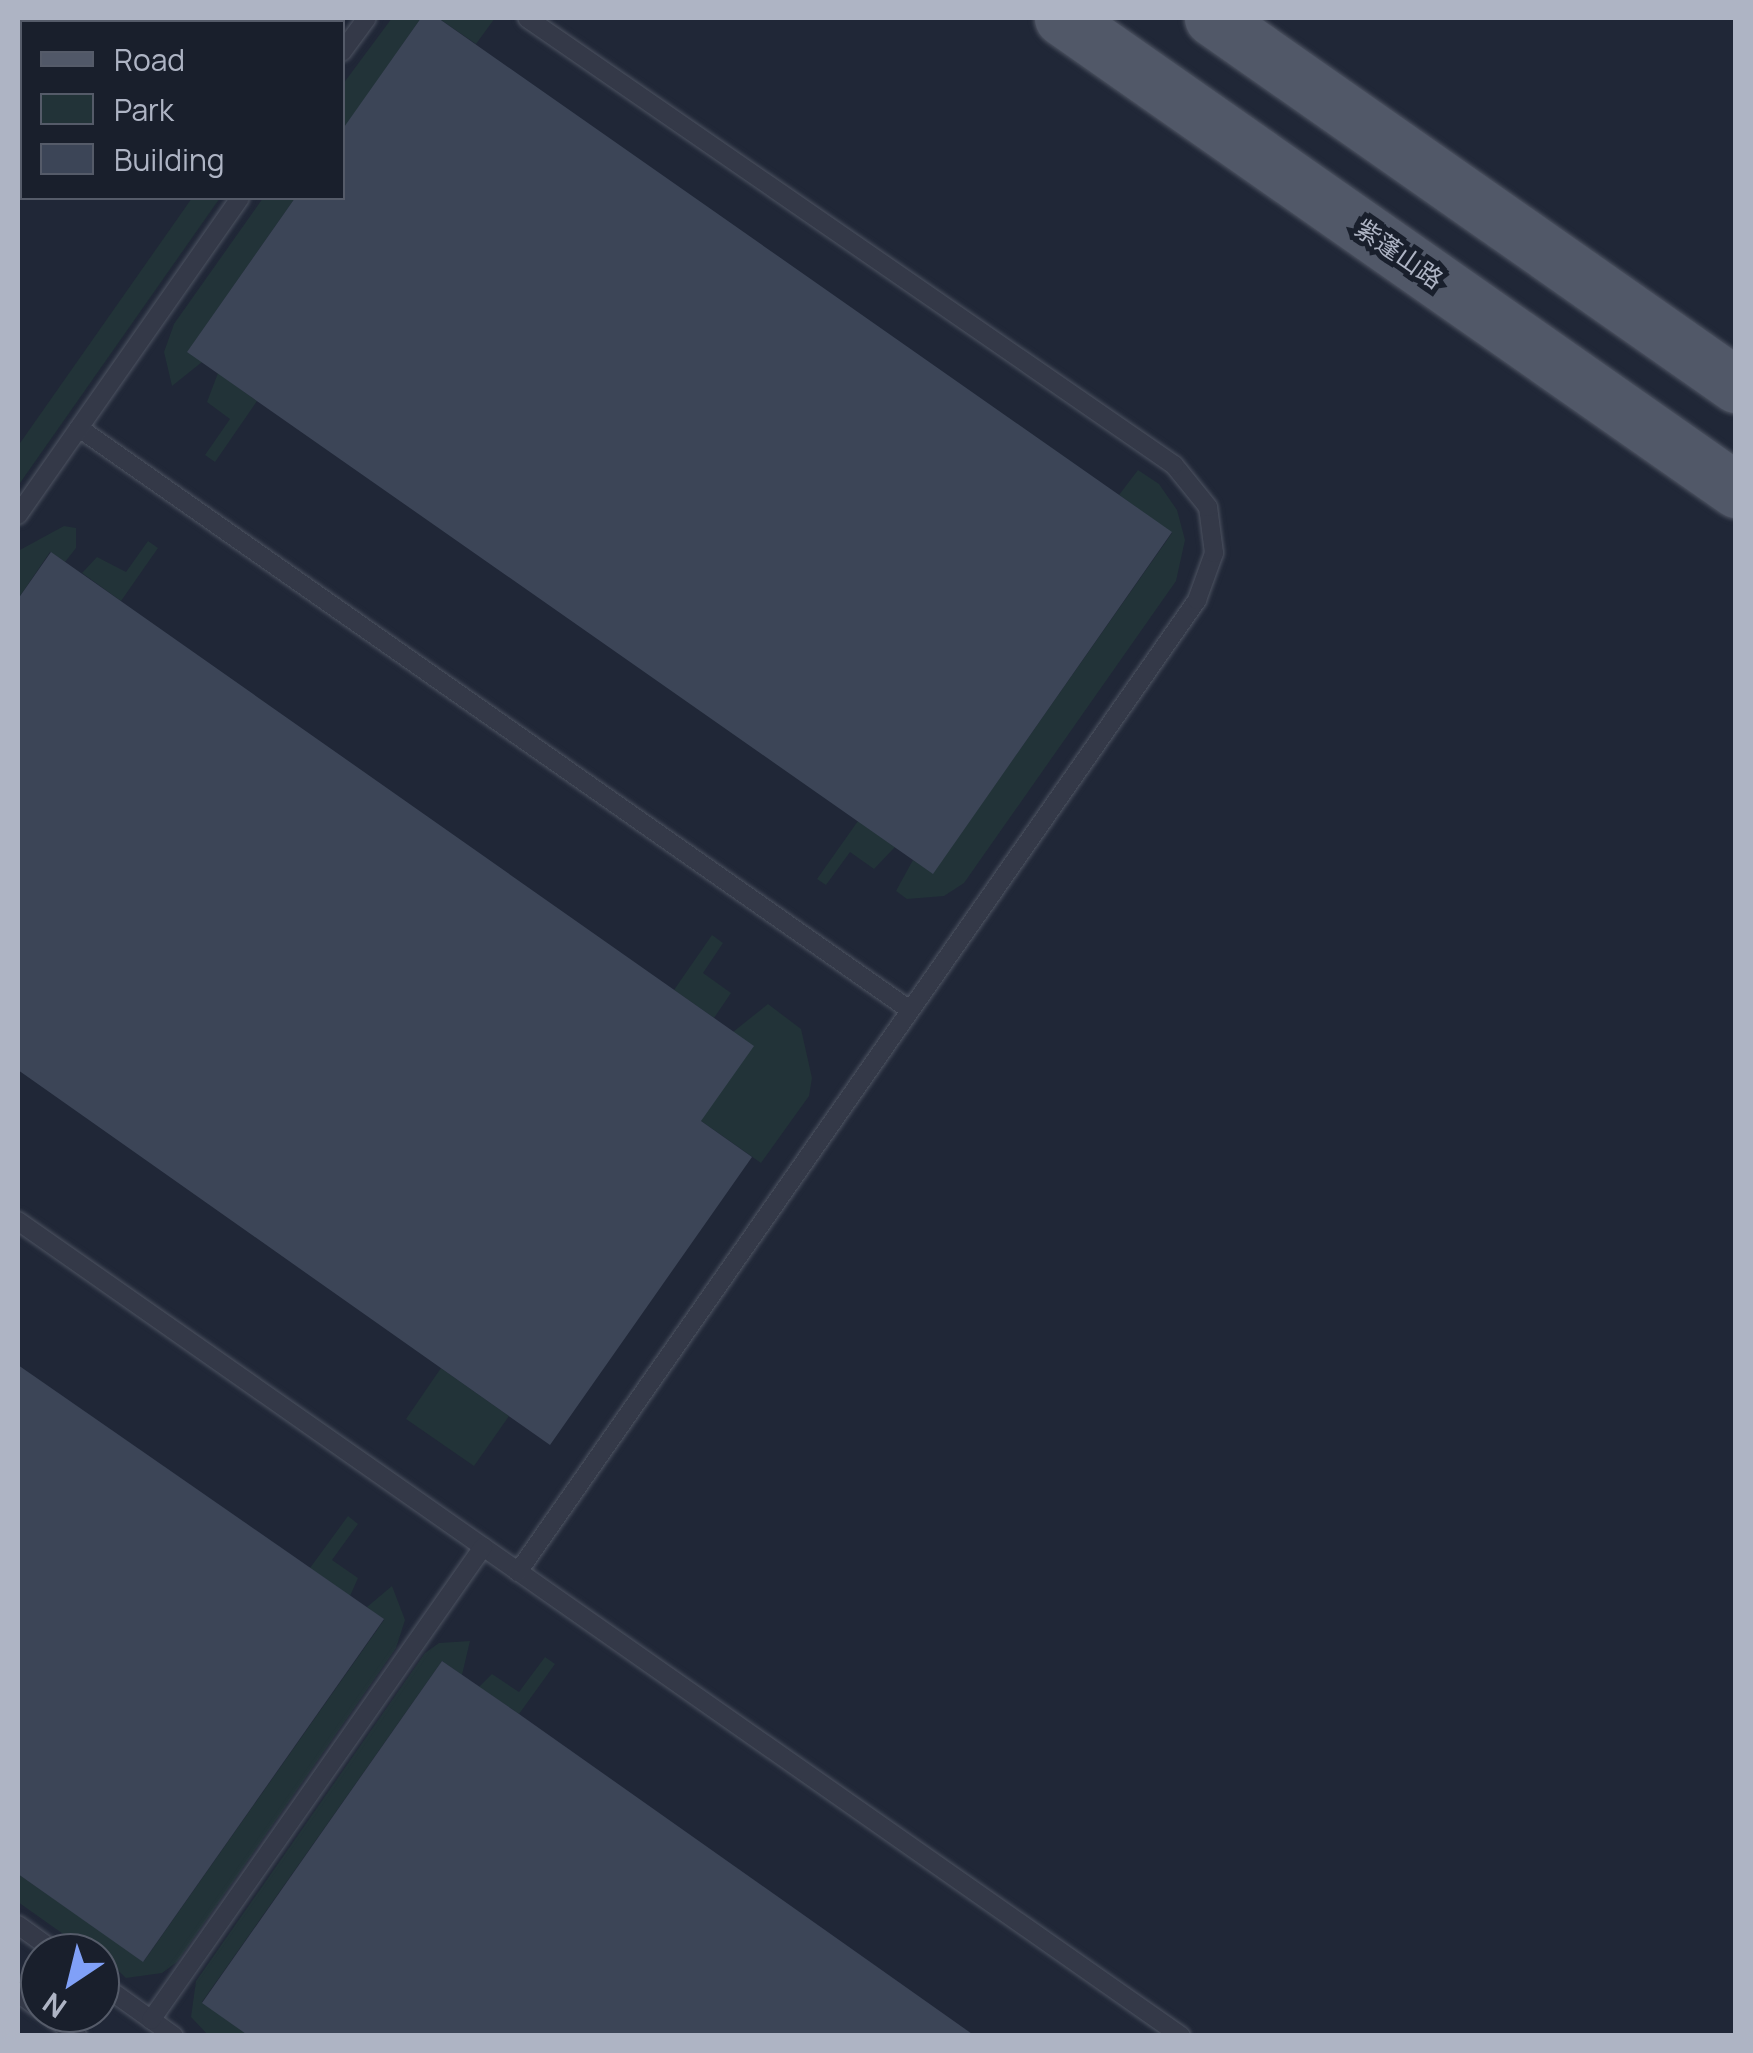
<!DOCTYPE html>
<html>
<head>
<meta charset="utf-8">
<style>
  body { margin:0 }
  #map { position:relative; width:1753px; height:2053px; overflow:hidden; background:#202737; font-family:Manrope,"Noto Sans SC",sans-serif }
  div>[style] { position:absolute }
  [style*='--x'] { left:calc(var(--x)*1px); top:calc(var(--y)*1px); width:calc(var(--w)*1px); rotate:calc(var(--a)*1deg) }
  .green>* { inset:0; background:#223338 }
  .building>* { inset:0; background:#3c4557 }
  .roads { filter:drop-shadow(0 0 2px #4e5462) drop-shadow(0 0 2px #4e5462) }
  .lane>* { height:18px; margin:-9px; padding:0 9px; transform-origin:9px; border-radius:9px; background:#343948 }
  .primary>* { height:55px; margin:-27.5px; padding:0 27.5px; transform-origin:27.5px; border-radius:27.5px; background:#515868 }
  span { translate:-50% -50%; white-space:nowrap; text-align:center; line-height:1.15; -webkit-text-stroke:10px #191f2c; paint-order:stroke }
  .street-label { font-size:25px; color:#aeb4c4 }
  .frame { position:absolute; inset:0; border:20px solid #aeb4c4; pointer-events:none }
  .legend { position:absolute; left:20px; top:20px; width:325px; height:180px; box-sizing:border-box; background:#191f2c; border:2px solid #555b69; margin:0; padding:12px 18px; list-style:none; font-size:30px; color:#aeb4c4 }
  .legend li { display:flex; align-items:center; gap:20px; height:50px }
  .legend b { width:50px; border:2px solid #555b69 }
  .north { position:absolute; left:20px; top:1933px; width:100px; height:100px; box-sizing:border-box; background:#191f2c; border:2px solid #555b69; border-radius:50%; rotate:215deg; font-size:28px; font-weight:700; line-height:40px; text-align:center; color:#aeb4c4 }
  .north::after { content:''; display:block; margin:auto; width:35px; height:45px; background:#80a0f7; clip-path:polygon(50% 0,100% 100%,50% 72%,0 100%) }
</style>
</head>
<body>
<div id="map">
  <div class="green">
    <div style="clip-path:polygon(392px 18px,421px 18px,343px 130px,343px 84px)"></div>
    <div style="clip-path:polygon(438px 18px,495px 18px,476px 44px)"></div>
    <div style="clip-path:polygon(192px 198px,220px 198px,18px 486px,18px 446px)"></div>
    <div style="clip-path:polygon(263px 198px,295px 198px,188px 351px,202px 362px,172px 386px,164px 352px,174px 324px)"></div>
    <div style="clip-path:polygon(218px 373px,257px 401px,215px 462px,205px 455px,230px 419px,207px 402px)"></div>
    <div style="clip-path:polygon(1138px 470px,1159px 484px,1177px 510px,1185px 540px,1176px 581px,964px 883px,944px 896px,907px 899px,896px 891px,913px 860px,933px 873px,1172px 533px,1119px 495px)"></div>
    <div style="clip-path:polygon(64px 526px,76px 528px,76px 548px,65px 562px,50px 552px,18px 599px,18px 551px)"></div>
    <div style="clip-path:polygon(148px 541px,158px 548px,121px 601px,82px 573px,97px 557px,126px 572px)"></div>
    <div style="clip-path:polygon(858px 821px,895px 847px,874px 869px,850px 852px,826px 885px,817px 879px)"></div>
    <div style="clip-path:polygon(712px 935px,723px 943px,703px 973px,731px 993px,714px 1018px,674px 990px)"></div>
    <div style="clip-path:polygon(768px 1004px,801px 1029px,812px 1078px,809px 1096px,761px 1163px,701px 1121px,733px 1032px)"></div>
    <div style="clip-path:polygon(441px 1368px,509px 1416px,474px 1466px,406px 1419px)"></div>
    <div style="clip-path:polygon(348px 1516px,358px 1524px,332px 1560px,358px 1578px,350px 1596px,310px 1568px)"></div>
    <div style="clip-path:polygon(392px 1586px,405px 1620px,396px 1648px,177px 1962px,162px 1973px,126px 1978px,100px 1953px,90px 1953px,18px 1902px,18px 1874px,144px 1961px,384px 1620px,367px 1607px)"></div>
    <div style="clip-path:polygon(470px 1641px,462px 1675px,442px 1661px,202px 2002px,249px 2035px,208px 2035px,191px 2017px,196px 1981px,425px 1653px,439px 1643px)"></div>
    <div style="clip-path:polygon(545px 1657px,555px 1664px,519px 1714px,479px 1687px,492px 1674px,519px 1692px)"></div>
  </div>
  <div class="building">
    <div style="clip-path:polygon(421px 18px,438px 18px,1172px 532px,933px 874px,187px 352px,295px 198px,342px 198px,342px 130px)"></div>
    <div style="clip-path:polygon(51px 552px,754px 1046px,701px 1121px,752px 1157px,550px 1445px,18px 1070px,18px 599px)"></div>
    <div style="clip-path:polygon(18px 1365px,384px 1619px,143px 1962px,18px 1874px)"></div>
    <div style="clip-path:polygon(442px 1661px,519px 1714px,975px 2036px,249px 2036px,202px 2003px)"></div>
  </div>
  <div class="roads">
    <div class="lane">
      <div style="--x:342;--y:52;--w:42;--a:-53.7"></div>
      <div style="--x:79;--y:428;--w:1015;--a:35.01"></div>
      <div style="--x:18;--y:515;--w:387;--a:-55"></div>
      <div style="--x:18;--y:1221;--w:1420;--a:35.02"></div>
      <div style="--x:518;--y:1572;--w:1186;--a:-55.06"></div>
      <div style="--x:1197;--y:600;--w:50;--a:-70.1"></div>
      <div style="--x:1214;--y:553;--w:46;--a:-97.4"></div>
      <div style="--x:1208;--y:507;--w:54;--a:-129"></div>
      <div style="--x:1174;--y:465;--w:786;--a:-145.36"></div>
      <div style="--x:18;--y:1925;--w:48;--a:35.7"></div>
      <div style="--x:100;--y:1983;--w:91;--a:35.6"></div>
      <div style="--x:18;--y:1993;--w:27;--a:36"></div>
      <div style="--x:46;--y:2013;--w:39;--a:36"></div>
      <div style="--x:151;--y:2020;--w:578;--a:-54.93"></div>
    </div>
    <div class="primary">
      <div style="--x:1062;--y:18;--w:823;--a:35"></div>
      <div style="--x:1212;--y:18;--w:640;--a:35.01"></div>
    </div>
  </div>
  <div class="street-label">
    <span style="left:1399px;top:254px;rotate:35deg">紫蓬山路</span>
  </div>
  <div class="frame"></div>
  <ul class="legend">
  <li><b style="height:12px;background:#515868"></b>Road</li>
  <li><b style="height:28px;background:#223338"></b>Park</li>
  <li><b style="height:28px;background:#3c4557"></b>Building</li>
  </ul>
  <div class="north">N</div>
</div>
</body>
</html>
